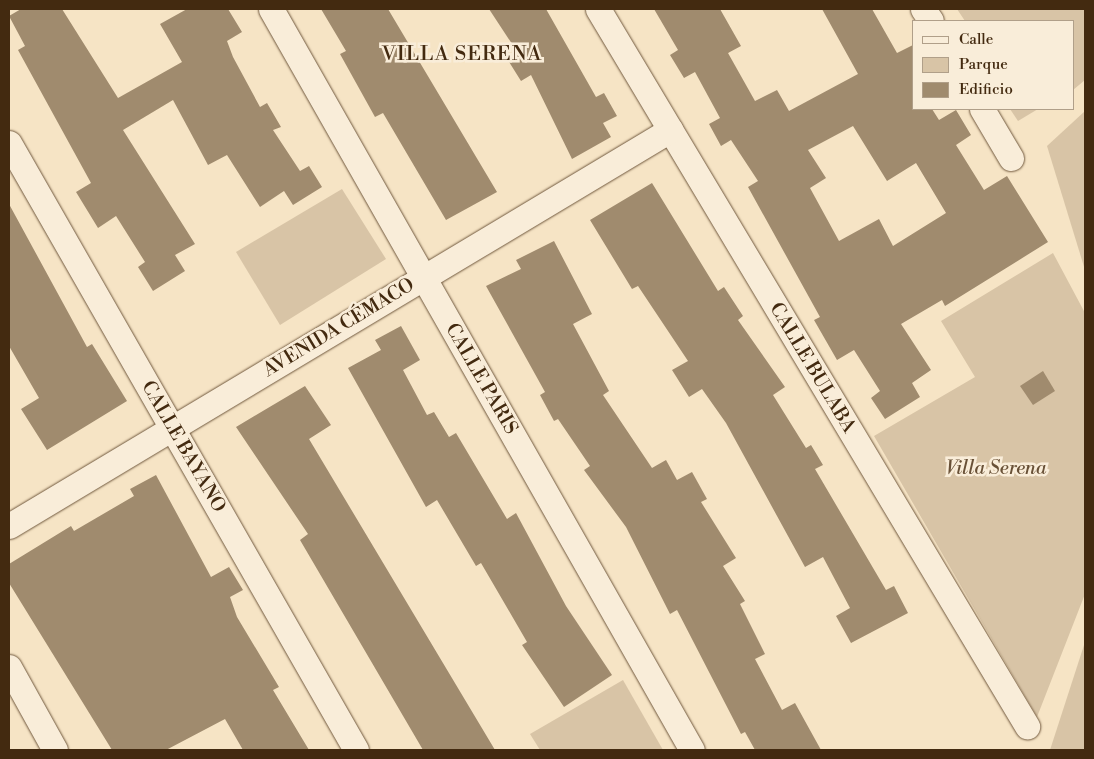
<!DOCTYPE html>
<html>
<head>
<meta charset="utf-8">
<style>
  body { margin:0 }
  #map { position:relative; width:1094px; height:759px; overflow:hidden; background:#f6e4c5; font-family:"Libre Bodoni",serif }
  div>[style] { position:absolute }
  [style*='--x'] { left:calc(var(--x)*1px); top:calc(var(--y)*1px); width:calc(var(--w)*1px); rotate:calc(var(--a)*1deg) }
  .green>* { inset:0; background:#d8c4a6 }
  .building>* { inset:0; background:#a08b6e }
  .roads { filter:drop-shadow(0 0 1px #70583d) drop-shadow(0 0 1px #70583d) }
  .minor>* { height:25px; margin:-12.5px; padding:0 12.5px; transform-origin:12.5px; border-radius:12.5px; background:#f9edd9 }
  span { translate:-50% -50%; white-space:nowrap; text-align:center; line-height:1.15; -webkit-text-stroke:5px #f9edd9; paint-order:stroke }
  .street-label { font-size:19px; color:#432a10 }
  .park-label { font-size:19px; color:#685036; font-style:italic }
  .neighbourhood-label { font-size:20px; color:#432a10; letter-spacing:1px }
  .frame { position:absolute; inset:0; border:10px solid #432a10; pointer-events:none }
  .legend { position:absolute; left:912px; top:20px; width:162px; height:90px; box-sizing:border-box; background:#f9edd9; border:1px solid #b09f89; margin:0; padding:6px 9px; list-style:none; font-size:15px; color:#432a10 }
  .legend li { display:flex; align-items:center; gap:10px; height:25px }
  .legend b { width:25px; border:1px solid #b09f89 }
</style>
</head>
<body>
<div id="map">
  <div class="green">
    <div style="clip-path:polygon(957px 9px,1085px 9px,1085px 80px,1073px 90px,1073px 21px,965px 21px)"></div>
    <div style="clip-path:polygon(1010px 109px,1038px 109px,1018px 121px)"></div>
    <div style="clip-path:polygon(1085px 111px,1085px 270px,1047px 146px)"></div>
    <div style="clip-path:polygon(342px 189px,386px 259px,280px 325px,236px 252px)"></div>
    <div style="clip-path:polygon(1053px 253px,1085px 313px,1085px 594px,1037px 717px,874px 436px,975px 377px,941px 321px)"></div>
    <div style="clip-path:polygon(1085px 642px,1085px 750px,1050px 750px)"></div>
    <div style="clip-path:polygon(623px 680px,663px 750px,540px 750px,530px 734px)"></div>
  </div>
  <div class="building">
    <div style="clip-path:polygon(21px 9px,62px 9px,118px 98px,182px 62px,160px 24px,187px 9px,228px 9px,242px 32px,227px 41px,233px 57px,260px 107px,267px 103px,281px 127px,273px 130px,300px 171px,309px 166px,322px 187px,293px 205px,284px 191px,260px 207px,227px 155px,208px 165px,173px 100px,123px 130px,195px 244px,175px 255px,185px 271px,153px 291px,138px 267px,145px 262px,116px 216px,98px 228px,76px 192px,91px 183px,18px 50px,25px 46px,9px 16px)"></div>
    <div style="clip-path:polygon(321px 9px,388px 9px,497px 192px,446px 220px,383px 113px,375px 117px,340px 54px,346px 51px)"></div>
    <div style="clip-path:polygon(489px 9px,546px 9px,596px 97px,604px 93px,617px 116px,603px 123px,611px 137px,572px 159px,531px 75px,521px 81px,506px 57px,516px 50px)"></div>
    <div style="clip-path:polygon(evenodd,654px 9px,720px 9px,741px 46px,728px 53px,755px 101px,777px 90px,789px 111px,858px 74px,822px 9px,872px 9px,897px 53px,913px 45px,913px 109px,932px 109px,939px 120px,956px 110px,971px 135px,956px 145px,984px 190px,1007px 176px,1048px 242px,945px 306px,942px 300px,901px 324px,931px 370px,912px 383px,920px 397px,885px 419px,871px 398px,880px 391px,854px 350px,837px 360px,814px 320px,820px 317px,748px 187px,758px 181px,731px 140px,721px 146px,709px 124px,720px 118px,695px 72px,684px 78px,670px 55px,678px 50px,654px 9px,853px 126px,887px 181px,916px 163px,946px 213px,893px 246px,879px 219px,839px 241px,810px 188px,826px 178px,808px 150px,853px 126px)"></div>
    <div style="clip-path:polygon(652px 183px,718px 291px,724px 287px,743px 316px,738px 320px,785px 387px,773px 395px,806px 448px,811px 445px,823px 465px,815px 469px,886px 590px,894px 586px,908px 613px,851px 643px,836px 616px,850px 608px,823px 557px,805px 567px,726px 423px,702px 389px,689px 397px,672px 370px,688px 361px,638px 286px,632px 289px,590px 220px)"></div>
    <div style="clip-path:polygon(9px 204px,87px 347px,92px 344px,127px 401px,47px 450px,21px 409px,39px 398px,9px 346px)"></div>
    <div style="clip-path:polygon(554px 241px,592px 314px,573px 324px,609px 391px,603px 395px,652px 468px,666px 460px,677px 480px,692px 472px,707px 499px,701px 502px,736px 558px,723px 566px,745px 601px,740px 604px,765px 654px,755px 659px,782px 710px,795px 703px,821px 750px,755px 750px,745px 732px,741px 734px,677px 610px,670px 614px,626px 527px,584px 470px,590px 466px,558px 419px,554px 421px,540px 395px,545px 392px,486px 286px,521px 269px,516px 260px)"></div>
    <div style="clip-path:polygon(401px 326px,420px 360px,403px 370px,427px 415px,434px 412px,449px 437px,456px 433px,507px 519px,516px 513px,566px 606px,612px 675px,564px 707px,522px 645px,527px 642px,481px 563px,476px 566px,437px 500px,426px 507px,348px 368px,381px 350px,375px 340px)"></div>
    <div style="clip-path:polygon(1043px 371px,1055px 391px,1033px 405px,1020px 386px)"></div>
    <div style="clip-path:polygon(305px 386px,331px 425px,309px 439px,495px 750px,423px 750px,300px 540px,308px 534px,236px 427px)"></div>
    <div style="clip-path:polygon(156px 475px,211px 577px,229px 567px,243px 590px,230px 597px,237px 617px,279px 687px,273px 690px,309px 750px,243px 750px,225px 719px,166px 750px,112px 750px,9px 583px,9px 564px,71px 526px,74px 531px,134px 496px,130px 489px)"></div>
  </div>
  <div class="roads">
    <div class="minor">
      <div style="--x:271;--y:9;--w:852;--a:60.4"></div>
      <div style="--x:598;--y:9;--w:836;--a:59.11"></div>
      <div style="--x:923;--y:9;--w:14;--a:56"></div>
      <div style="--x:982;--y:109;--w:57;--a:59.4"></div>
      <div style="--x:9;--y:143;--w:699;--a:60.24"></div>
      <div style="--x:9;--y:526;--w:771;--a:-30.93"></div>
      <div style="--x:9;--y:667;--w:95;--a:61"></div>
    </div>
  </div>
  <div class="street-label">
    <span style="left:339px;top:328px;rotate:-31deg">AVENIDA CÉMACO</span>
    <span style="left:812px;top:368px;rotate:59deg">CALLE BULABA</span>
    <span style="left:481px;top:379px;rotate:60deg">CALLE PARIS</span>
    <span style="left:183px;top:447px;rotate:60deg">CALLE BAYANO</span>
  </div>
  <div class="park-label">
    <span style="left:996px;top:469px">Villa Serena</span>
  </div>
  <div class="neighbourhood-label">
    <span style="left:462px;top:54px">VILLA SERENA</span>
  </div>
  <div class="frame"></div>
  <ul class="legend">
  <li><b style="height:6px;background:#f9edd9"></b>Calle</li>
  <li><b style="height:14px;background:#d8c4a6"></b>Parque</li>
  <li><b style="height:14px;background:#a08b6e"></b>Edificio</li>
  </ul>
</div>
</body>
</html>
